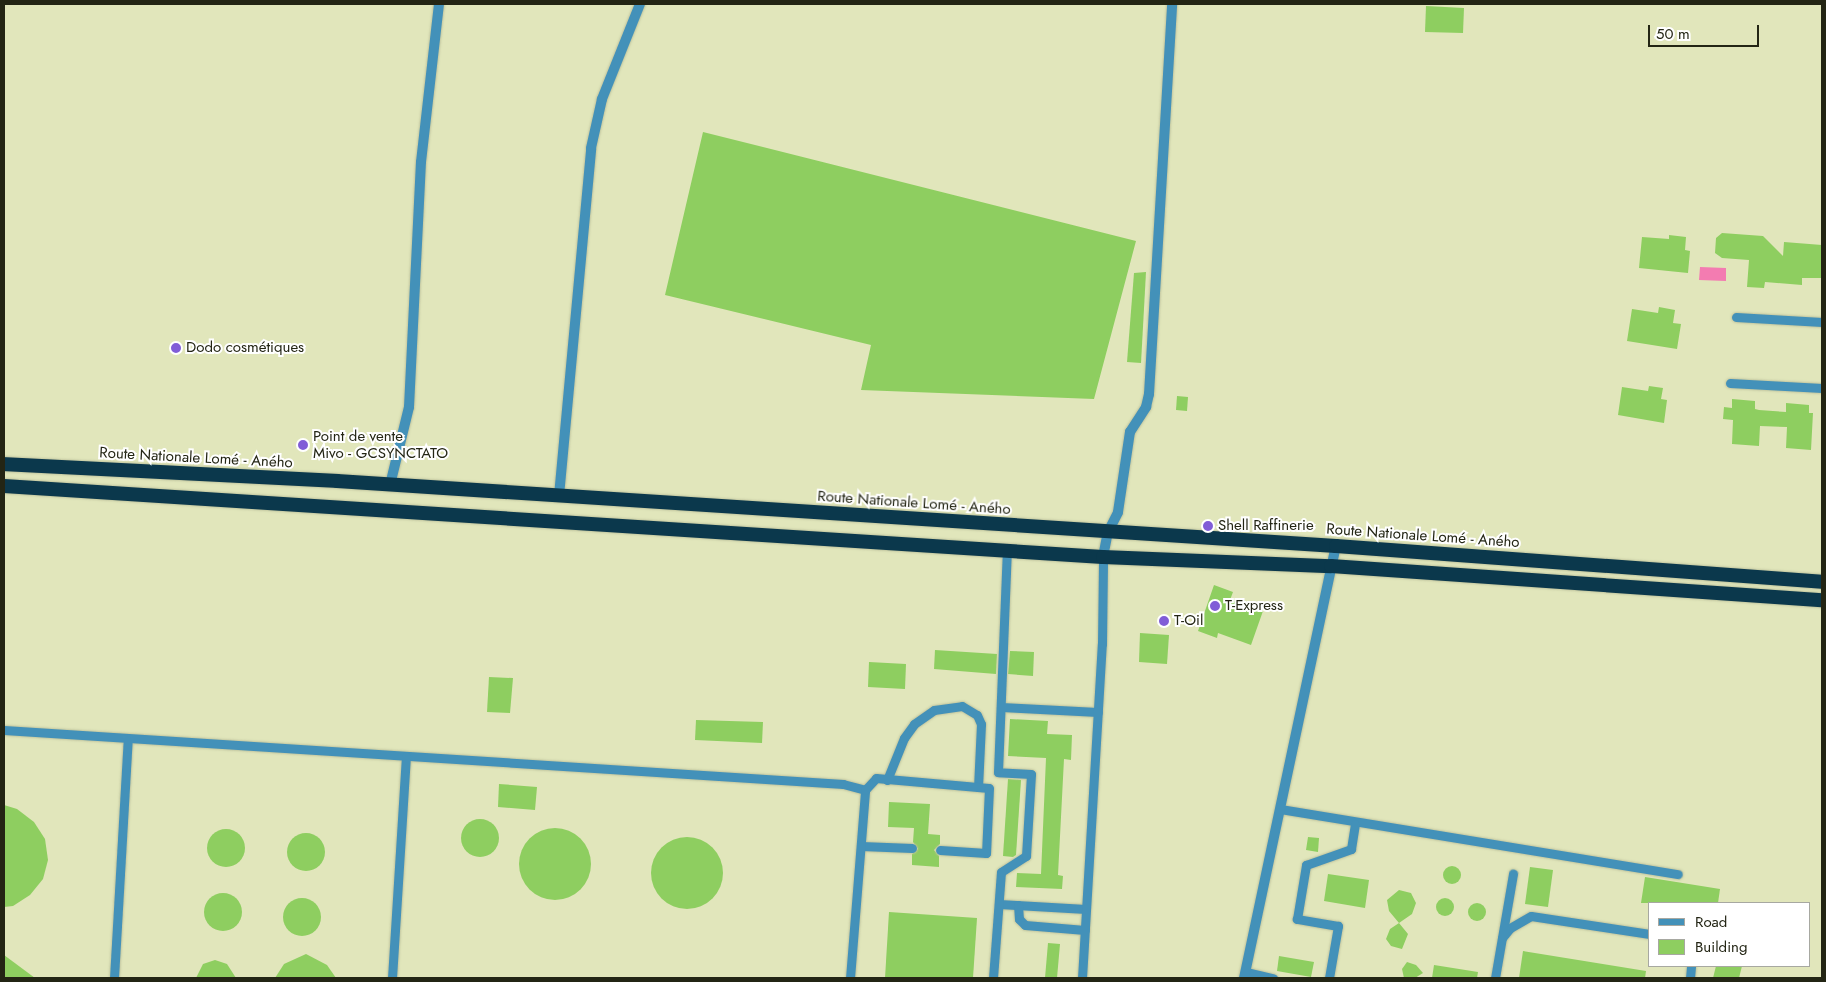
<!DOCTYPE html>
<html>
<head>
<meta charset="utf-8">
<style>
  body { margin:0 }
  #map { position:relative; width:1826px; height:982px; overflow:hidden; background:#e1e6bb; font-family:Jost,sans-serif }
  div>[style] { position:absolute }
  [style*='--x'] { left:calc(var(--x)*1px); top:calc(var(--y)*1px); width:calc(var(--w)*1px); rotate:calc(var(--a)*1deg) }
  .water>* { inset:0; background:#f37cb1 }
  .building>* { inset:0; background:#8ece60 }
  .round { border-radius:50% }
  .roads { filter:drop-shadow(0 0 1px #bfc39d) drop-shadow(0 0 1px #bfc39d) }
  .service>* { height:9px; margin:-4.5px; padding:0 4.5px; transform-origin:4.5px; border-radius:4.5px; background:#4391b9 }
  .minor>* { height:10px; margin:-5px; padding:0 5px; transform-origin:5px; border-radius:5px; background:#4391b9 }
  .trunk>* { height:14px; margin:-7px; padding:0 7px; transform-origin:7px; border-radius:7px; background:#0b384c }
  .dots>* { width:14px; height:14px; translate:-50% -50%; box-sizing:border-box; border:2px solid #fff; border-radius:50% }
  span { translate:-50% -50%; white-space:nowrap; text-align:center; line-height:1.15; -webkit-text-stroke:4px #fff; paint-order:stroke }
  .poi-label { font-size:15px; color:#232514 }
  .left { translate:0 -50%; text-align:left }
  .street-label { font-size:15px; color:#232514 }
  .frame { position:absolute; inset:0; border:5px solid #232514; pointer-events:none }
  .legend { position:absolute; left:1648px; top:902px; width:162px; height:65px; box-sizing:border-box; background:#fff; border:1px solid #a7a8a1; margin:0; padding:6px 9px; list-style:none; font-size:15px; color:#232514 }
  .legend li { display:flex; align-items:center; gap:10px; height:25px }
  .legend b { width:25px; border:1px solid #a7a8a1 }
  .scale { position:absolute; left:1648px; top:25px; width:111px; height:22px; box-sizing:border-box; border:2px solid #232514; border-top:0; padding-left:6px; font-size:15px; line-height:18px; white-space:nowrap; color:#232514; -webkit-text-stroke:4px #fff; paint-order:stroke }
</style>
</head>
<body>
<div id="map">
  <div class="water">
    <div style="clip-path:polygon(1700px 267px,1726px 268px,1726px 281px,1699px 280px)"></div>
  </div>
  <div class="building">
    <div style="clip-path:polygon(1426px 6px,1464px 8px,1463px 33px,1425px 32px)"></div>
    <div style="clip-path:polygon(703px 132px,1136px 241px,1094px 399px,861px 390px,871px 345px,665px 295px)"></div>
    <div style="clip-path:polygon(1722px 233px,1763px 236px,1783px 256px,1784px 242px,1822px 245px,1822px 278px,1802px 278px,1802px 285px,1765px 282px,1764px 288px,1747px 287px,1749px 260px,1722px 258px,1715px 253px,1716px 238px)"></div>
    <div style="clip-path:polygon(1669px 235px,1686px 237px,1685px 250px,1690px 251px,1688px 273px,1639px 268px,1642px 237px,1669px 239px)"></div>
    <div style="clip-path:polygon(1146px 272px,1141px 363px,1127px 362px,1134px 273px)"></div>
    <div style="clip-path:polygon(1659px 307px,1675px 310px,1673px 323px,1681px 324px,1677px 349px,1627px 341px,1632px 309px,1658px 313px)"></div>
    <div style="clip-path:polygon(1649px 386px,1663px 388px,1661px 399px,1667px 400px,1664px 423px,1618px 415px,1622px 387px,1648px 391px)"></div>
    <div style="clip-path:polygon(1177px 396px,1188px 397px,1187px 411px,1176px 410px)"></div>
    <div style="clip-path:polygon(1732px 399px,1755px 401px,1755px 409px,1759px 410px,1786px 412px,1786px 403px,1809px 405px,1809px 413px,1813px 413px,1811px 450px,1786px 448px,1787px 427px,1760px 426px,1759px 446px,1732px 444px,1733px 420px,1723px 419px,1724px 407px,1732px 408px)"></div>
    <div style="clip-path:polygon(1214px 585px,1233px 592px,1230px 600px,1263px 611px,1251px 645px,1218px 633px,1217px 638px,1198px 631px)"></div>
    <div style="clip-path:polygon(1140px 633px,1169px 635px,1167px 664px,1139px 662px)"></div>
    <div style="clip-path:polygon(935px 650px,997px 654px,996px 674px,934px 669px)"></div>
    <div style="clip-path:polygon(1010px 651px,1034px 652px,1033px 676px,1008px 674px)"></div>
    <div style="clip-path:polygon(869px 662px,906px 664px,905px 689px,868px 687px)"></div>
    <div style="clip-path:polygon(489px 677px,513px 678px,510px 713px,487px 712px)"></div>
    <div style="clip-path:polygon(1010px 719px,1048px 721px,1047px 734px,1072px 735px,1071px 760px,1064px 759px,1058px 875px,1063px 876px,1062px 889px,1016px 887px,1017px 873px,1041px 874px,1046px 758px,1008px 756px)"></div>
    <div style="clip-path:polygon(696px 720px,763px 722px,762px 743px,695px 740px)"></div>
    <div style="clip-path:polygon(1008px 779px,1021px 780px,1016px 855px,1013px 857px,1003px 856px)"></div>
    <div style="clip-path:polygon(499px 784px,537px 787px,535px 810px,498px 807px)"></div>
    <div style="clip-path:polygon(889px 802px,930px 804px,928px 834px,940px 835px,940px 844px,934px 850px,939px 856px,939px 867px,912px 865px,912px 854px,918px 849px,913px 842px,914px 828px,888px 827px)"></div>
    <div style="clip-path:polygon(4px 805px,17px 809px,34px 822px,45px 839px,48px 860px,43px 879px,30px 895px,13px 906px,4px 907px)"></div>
    <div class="round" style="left:461px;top:819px;width:38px;height:38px"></div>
    <div class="round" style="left:519px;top:828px;width:72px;height:72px"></div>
    <div class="round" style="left:207px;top:829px;width:38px;height:38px"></div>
    <div class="round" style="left:287px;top:833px;width:38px;height:38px"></div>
    <div class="round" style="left:651px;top:837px;width:72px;height:72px"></div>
    <div style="clip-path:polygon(1308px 837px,1319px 838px,1318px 852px,1306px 850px)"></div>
    <div class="round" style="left:1443px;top:866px;width:18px;height:18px"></div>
    <div style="clip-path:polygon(1530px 867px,1553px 870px,1548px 907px,1525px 904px)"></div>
    <div style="clip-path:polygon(1328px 874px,1369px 880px,1365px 908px,1324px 901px)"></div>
    <div style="clip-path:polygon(1645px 877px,1720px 889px,1718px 903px,1641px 903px)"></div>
    <div style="clip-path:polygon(1399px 890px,1411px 893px,1416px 903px,1412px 914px,1399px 923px,1408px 934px,1402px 949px,1391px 946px,1386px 939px,1390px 929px,1399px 923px,1389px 911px,1387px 900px)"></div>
    <div class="round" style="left:204px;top:893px;width:38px;height:38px"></div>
    <div class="round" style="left:283px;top:898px;width:38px;height:38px"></div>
    <div class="round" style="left:1436px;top:898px;width:18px;height:18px"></div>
    <div class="round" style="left:1468px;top:903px;width:18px;height:18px"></div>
    <div style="clip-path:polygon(889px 912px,977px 918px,973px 978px,885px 978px)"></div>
    <div style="clip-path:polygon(1048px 943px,1060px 944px,1057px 978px,1045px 978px)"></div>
    <div style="clip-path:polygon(1523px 951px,1646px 971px,1645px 978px,1519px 978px)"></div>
    <div style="clip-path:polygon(306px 954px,327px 965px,336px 978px,275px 978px,284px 964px)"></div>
    <div style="clip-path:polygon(4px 955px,35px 978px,4px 978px)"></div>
    <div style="clip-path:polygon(1279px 956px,1314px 962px,1311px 977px,1277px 971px)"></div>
    <div style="clip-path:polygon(215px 960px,227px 964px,236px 978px,196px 978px,203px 964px)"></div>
    <div style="clip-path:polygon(1407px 962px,1416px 965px,1423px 973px,1415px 978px,1404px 978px,1402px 969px)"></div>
    <div style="clip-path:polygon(1434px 965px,1478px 972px,1477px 978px,1432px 978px)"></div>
    <div style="clip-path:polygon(1716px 966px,1742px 966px,1739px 978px,1713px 978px)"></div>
  </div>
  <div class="roads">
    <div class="service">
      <div style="--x:1736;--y:317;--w:86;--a:3.3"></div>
      <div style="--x:1730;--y:383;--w:92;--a:3.1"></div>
      <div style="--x:1001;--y:707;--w:97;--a:3"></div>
      <div style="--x:4;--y:730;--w:841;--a:3.68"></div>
      <div style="--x:843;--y:784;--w:23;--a:15"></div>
      <div style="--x:887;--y:780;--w:45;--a:-68"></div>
      <div style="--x:904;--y:738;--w:17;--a:-54"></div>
      <div style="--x:914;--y:724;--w:24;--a:-35"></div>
      <div style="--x:934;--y:710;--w:28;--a:-8"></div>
      <div style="--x:962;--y:706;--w:17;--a:31"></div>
      <div style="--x:977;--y:715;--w:10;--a:66"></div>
      <div style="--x:981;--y:724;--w:63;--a:92.7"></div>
      <div style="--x:1280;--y:809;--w:403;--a:9.3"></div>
      <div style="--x:861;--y:846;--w:51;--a:2.2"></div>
      <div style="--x:999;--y:904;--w:87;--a:3.3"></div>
      <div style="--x:1018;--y:905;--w:14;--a:86"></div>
      <div style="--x:1019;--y:919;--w:8;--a:45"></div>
      <div style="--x:1025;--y:925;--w:60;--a:4.8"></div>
      <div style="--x:1502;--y:938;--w:13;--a:-51"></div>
      <div style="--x:1510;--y:928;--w:24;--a:-30"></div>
      <div style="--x:1531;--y:916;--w:120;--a:8.6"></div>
      <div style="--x:1246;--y:972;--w:28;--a:13"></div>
      <div style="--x:114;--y:978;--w:240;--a:-86.7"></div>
      <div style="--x:392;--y:978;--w:222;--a:-86.4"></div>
      <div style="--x:850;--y:978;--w:189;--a:-85.4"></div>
      <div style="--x:865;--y:790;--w:16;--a:-47"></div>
      <div style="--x:876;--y:778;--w:113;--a:5.1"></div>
      <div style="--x:989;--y:788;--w:65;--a:92.6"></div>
      <div style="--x:986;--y:853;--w:46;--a:-176.3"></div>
      <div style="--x:993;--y:978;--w:106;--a:-85.7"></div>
      <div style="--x:1001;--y:872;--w:30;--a:-33"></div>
      <div style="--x:1026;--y:856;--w:82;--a:-86.5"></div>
      <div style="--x:1031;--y:774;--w:33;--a:-177"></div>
      <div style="--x:998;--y:772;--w:222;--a:-87.7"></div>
      <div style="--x:1082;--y:978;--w:335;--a:-86.6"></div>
      <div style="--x:1102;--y:644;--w:87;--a:-89.3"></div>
      <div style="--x:1329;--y:978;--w:53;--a:-80.2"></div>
      <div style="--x:1338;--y:926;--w:42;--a:-170.3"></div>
      <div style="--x:1297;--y:919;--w:55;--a:-80.5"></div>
      <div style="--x:1306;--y:865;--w:48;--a:-19.6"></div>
      <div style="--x:1351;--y:849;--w:25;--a:-81"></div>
      <div style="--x:1495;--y:978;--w:106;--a:-80.2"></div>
      <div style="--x:1690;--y:978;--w:12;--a:-85"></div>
    </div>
    <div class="minor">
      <div style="--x:390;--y:485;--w:80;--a:-76.3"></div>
      <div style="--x:409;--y:407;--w:245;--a:-87.2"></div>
      <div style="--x:421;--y:162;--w:159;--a:-83.5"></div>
      <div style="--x:559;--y:496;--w:349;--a:-84.7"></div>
      <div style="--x:591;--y:148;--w:50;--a:-77.3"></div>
      <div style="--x:602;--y:99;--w:102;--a:-68.2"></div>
      <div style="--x:1103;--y:557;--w:25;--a:-79"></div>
      <div style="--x:1108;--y:532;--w:22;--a:-63"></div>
      <div style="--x:1118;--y:512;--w:81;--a:-81.5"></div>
      <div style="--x:1130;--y:432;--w:30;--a:-57"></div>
      <div style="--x:1146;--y:407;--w:13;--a:-77"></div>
      <div style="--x:1149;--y:394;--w:391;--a:-86.6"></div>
      <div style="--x:1244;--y:978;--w:442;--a:-78"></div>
    </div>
    <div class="trunk">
      <div style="--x:4;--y:464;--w:333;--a:2.9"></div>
      <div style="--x:337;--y:481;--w:1001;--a:3.72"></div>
      <div style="--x:1336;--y:546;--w:487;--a:4.2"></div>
      <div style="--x:4;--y:486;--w:1101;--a:3.7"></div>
      <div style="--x:1103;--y:557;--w:228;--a:2.3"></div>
      <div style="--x:1331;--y:566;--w:492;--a:4"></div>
    </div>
  </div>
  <div class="dots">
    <div style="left:176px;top:348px;background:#815dd7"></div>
    <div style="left:303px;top:445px;background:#815dd7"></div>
    <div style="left:1208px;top:526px;background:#815dd7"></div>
    <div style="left:1215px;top:606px;background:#815dd7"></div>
    <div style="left:1164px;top:621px;background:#815dd7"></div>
  </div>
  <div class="poi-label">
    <span class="left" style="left:186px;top:348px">Dodo cosmétiques</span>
    <span class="left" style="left:313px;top:445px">Point de vente<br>Mivo - GCSYNCTATO</span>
    <span class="left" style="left:1218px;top:526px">Shell Raffinerie</span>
    <span class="left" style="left:1225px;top:606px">T-Express</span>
    <span class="left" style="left:1174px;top:621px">T-Oil</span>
  </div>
  <div class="street-label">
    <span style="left:196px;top:458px;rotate:3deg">Route Nationale Lomé - Aného</span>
    <span style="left:914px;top:503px;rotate:4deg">Route Nationale Lomé - Aného</span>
    <span style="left:1423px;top:536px;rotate:4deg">Route Nationale Lomé - Aného</span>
  </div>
  <div class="frame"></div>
  <ul class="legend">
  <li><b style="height:6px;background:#4391b9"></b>Road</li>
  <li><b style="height:14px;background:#8ece60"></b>Building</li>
  </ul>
  <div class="scale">50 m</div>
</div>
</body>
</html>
